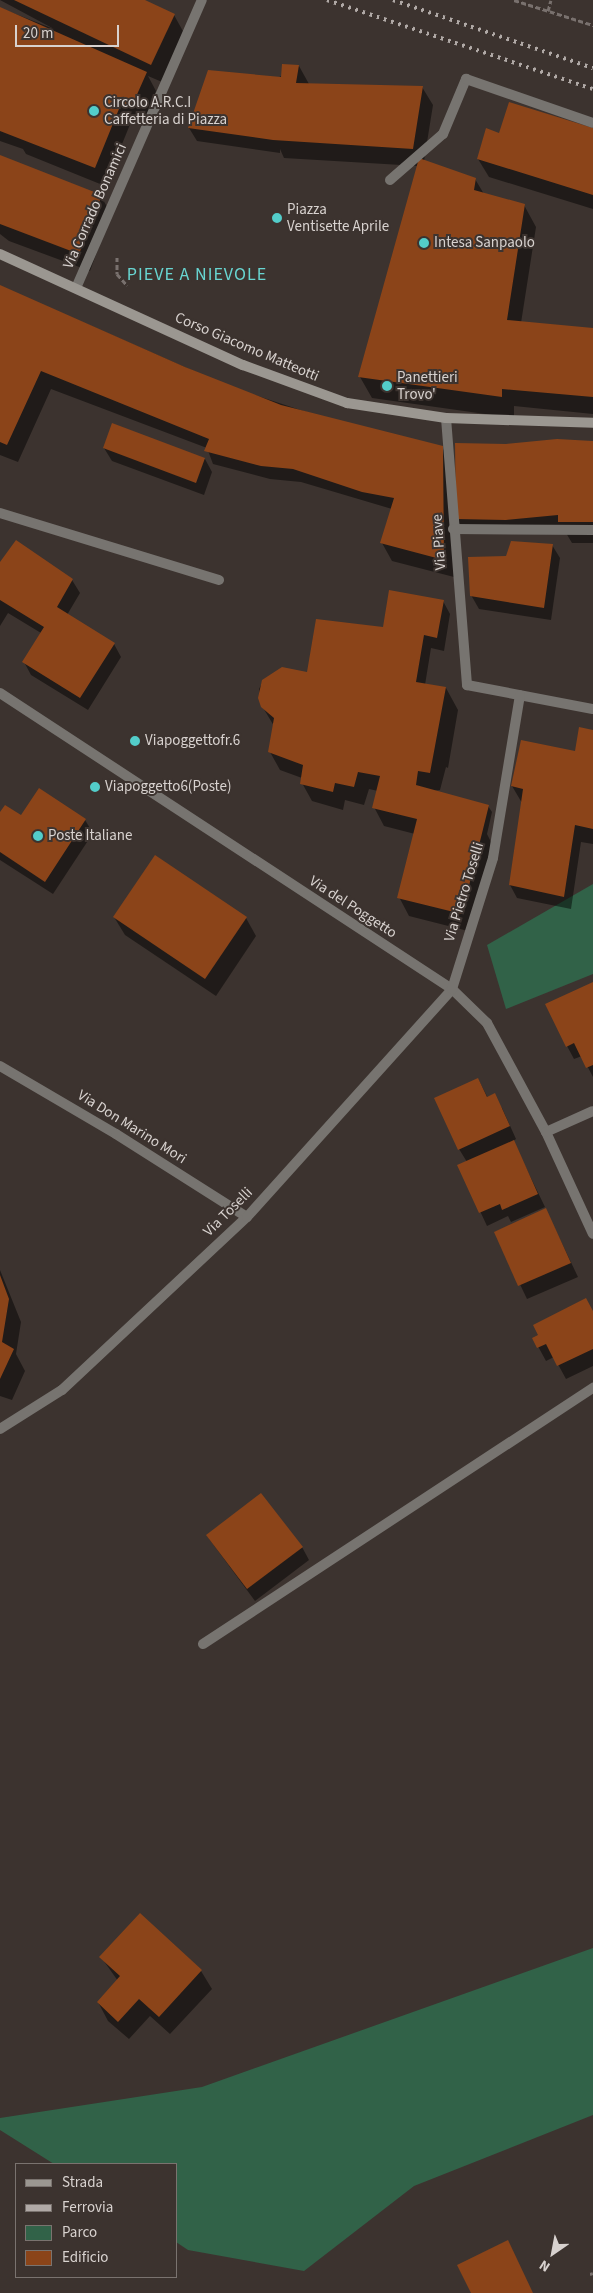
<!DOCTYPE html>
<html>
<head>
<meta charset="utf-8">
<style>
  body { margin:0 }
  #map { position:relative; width:593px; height:2293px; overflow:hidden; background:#3c332f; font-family:"Source Sans 3",sans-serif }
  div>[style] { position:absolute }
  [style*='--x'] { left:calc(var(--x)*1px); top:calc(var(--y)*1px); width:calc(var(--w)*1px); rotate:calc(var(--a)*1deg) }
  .green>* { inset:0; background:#316248 }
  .shadow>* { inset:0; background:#0007 }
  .building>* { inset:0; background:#8b4419 }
  .path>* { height:3px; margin-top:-1.5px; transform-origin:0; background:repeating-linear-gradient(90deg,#79716e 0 5px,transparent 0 7.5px) }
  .lane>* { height:10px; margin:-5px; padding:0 5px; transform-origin:5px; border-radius:5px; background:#777470 }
  .street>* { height:10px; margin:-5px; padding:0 5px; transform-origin:5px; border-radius:5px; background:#777470 }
  .secondary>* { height:10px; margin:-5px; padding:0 5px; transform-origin:5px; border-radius:5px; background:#9b9791 }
  .rail>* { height:4px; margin-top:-2px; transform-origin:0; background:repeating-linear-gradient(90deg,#b0a9a6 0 2.5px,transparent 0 7.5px) }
  .dots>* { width:14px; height:14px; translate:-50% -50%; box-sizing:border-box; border:2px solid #3c332f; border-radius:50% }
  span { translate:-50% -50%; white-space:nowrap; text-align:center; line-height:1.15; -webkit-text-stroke:4px #3c332f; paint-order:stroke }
  .poi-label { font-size:15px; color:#d8d2cf }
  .left { translate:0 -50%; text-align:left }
  .street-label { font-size:15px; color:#d8d2cf }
  .quarter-label { font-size:18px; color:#68d5d1; letter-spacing:1px }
  .legend { position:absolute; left:15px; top:2163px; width:162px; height:115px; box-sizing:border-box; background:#3c332f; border:1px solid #7a736f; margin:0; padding:6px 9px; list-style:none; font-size:15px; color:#d8d2cf }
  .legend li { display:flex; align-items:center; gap:10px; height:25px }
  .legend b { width:25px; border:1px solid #7a736f }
  .north { position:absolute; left:528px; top:2228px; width:50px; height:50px; -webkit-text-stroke:4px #3c332f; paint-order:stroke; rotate:213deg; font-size:14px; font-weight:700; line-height:20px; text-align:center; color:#d8d2cf }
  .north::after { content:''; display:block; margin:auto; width:18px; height:22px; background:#d8d2cf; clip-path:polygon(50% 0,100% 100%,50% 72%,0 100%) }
  .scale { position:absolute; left:15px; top:25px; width:104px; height:22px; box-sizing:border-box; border:2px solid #d8d2cf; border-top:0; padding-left:6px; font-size:15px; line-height:18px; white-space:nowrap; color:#d8d2cf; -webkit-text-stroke:4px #3c332f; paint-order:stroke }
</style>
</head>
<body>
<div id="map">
  <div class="green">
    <div style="clip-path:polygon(593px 884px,593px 974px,506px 1009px,487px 945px)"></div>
    <div style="clip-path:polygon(593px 1948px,593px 2115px,414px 2186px,304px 2271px,188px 2250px,176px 2242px,176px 2164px,54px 2164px,0 2130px,0 2118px,202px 2087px)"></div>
  </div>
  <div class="shadow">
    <div style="clip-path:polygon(0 0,142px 0,174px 15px,184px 33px,162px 82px,148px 76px,156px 91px,142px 126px,131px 122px,105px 186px,26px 154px,23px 149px,0 141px,0 8px,54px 29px)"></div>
    <div style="clip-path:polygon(299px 66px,309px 84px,422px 87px,433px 105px,424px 161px,475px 179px,484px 194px,524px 205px,536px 227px,521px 323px,593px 329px,593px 414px,514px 406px,514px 418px,372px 398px,360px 377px,418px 166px,284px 158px,280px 149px,280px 153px,197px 141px,189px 128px)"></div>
    <div style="clip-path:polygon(593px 130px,593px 209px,489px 177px,478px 159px,500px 134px)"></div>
    <div style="clip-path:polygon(0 157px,101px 196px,111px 214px,90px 271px,9px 241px,0 234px)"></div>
    <div style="clip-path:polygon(0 286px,230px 387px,337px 422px,442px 447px,453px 465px,454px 577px,392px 561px,382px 543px,392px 509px,301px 482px,270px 479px,213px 464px,207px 448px,51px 389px,18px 462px,0 455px)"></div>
    <div style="clip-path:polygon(593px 443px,593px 543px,572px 543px,563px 528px,464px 532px,457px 519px,506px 446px)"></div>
    <div style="clip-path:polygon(104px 448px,205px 459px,212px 472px,204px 495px,112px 461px)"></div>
    <div style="clip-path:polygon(552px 545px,560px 558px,551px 620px,479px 609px,471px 595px,506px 557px)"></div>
    <div style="clip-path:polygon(0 564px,72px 580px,80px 593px,67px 615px,114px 644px,121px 657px,88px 710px,31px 675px,24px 662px,41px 633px,8px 613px,0 626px)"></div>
    <div style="clip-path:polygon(443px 601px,450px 614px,444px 651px,431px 648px,425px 685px,446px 688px,458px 710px,448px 768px,446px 767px,440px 790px,432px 791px,488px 806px,492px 812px,487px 834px,493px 846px,472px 932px,409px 916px,399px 897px,415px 834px,384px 826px,374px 807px,378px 791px,369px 789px,364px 805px,345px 800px,343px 810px,312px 801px,302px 783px,302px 778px,280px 770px,270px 752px,274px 726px,262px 706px,259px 689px,263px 681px,308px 673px,384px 629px)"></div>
    <div style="clip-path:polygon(593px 731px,593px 844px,581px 842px,571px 909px,517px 898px,510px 885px,522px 803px,512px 786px,576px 753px)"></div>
    <div style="clip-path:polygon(0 814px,85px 820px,93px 833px,53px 894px,0 860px)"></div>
    <div style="clip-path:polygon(114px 917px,246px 918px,256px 936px,216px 996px,125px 935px)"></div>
    <div style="clip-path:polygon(593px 983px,593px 1077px,582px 1056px,574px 1059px,567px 1046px)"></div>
    <div style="clip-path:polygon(478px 1079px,488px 1098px,502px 1108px,516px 1139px,513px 1141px,545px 1207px,511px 1222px,508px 1216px,487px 1226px,459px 1166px,467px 1162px,459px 1149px)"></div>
    <div style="clip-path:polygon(546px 1210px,578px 1277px,527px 1299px,495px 1232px)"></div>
    <div style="clip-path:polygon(0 1270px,21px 1322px,16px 1354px,25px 1371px,12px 1400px,0 1396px)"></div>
    <div style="clip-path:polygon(593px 1312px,593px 1366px,566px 1379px,554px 1357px,546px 1361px,534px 1339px)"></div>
    <div style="clip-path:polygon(207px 1536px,302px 1547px,309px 1560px,255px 1601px)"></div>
    <div style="clip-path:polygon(140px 1915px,201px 1971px,212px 1989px,170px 2034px,150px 2016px,129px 2039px,108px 2021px,98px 2002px,118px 1981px,101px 1957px)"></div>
  </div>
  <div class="building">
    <div style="clip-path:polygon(14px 0,145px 0,175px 14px,151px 65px)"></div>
    <div style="clip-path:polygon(0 7px,147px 72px,131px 108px,121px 104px,95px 168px,0 131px)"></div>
    <div style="clip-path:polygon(282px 64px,299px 65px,296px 83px,423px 86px,413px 149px,273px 140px,188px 128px,208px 70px,281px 77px)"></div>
    <div style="clip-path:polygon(509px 102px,593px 128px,593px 195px,477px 159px,486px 128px,499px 133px)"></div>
    <div style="clip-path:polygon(0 155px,102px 195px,79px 254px,0 224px)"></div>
    <div style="clip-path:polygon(419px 158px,476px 178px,474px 190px,525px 204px,507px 320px,593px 328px,593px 397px,502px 389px,502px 397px,358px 377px)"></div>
    <div style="clip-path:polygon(0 285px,185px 367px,281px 405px,443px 446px,444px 560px,380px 543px,394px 498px,362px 492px,293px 469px,261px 466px,204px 451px,209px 439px,41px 371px,7px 445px,0 442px)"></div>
    <div style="clip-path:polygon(112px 423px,205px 458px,196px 483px,103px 448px)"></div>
    <div style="clip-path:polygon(557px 439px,593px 441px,593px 522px,558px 522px,558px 515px,506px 520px,456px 519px,455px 443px,506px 444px)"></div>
    <div style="clip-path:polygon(16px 540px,73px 579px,57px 607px,115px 643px,80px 698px,22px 662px,44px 627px,0 600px,0 562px)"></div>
    <div style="clip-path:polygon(511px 541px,553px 544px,544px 608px,470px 596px,468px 557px,506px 556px)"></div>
    <div style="clip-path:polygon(389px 590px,444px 600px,437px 638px,424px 635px,416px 682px,446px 687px,430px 773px,418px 771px,416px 785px,489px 805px,462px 914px,397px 898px,417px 819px,372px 808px,380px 776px,358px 772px,354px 787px,335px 783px,333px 792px,300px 784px,303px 765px,268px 752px,274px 718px,261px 707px,258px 698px,262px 680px,282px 667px,307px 672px,316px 619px,383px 627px)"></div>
    <div style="clip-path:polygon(579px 727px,593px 730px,593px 829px,575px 825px,564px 897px,509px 885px,523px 789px,511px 786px,521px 740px,575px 751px)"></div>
    <div style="clip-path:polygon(39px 788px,86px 819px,45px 882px,0 852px,0 812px,5px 805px,21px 815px)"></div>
    <div style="clip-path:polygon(155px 855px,247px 917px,205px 979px,113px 917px)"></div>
    <div style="clip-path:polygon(593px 982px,593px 1065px,586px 1068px,574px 1043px,566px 1047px,545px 1004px)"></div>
    <div style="clip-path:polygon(478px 1078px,487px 1097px,495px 1093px,510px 1126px,458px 1150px,434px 1098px)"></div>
    <div style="clip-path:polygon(514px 1140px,538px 1194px,502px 1210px,500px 1204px,479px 1213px,457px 1165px)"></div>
    <div style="clip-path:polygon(546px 1208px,571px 1263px,518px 1286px,494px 1232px)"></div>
    <div style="clip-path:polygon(0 1275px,9px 1299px,2px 1342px,14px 1349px,0 1379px)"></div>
    <div style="clip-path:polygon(586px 1298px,593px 1311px,593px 1349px,557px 1366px,546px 1344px,537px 1348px,532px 1338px,538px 1335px,533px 1325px)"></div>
    <div style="clip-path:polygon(261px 1493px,303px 1547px,247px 1589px,206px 1535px)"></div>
    <div style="clip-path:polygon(140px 1913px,202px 1970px,159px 2017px,139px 1999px,118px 2022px,97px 2002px,120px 1976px,99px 1957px)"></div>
    <div style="clip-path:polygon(508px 2240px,533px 2293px,471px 2293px,457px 2265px)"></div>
  </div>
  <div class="path">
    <div style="--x:514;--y:0;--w:83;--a:17.6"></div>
    <div style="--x:548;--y:11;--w:11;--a:-75"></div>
    <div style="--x:117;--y:257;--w:17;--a:90"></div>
    <div style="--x:117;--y:274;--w:15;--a:48"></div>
    <div style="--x:590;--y:2274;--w:3;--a:-18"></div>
  </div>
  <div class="lane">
    <div style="--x:390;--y:180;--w:70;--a:-41"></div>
    <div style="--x:443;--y:134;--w:60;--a:-67.3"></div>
    <div style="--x:466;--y:79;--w:134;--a:19.1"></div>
    <div style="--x:0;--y:513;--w:229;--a:17"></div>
  </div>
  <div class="street">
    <div style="--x:76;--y:288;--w:314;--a:-66.4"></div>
    <div style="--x:446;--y:418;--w:268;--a:85.5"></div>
    <div style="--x:467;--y:685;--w:128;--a:10.8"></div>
    <div style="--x:453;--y:529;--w:140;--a:0.4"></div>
    <div style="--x:0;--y:693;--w:540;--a:33.22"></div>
    <div style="--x:452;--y:989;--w:49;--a:44.2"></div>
    <div style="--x:487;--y:1023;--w:124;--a:61.6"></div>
    <div style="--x:546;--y:1132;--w:112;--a:65.3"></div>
    <div style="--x:0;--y:1066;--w:134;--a:30.4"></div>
    <div style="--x:116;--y:1134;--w:155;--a:32.4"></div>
    <div style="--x:546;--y:1132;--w:51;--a:-24.1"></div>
    <div style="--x:0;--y:1429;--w:73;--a:-32.2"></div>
    <div style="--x:62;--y:1390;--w:253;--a:-43.1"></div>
    <div style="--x:247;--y:1217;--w:307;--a:-48"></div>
    <div style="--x:452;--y:989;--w:137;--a:-72.6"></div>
    <div style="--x:493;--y:858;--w:165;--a:-80.6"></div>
    <div style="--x:203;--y:1644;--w:467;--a:-33.3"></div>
  </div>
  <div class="secondary">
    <div style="--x:0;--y:254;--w:267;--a:24.6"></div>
    <div style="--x:243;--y:365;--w:111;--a:20.1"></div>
    <div style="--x:347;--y:403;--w:100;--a:8.6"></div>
    <div style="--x:446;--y:418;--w:147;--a:1.9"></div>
  </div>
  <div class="rail">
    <div style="--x:327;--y:0;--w:280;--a:18.5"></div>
    <div style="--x:393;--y:0;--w:211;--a:18.8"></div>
  </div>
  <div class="dots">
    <div style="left:94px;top:111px;background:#53cdca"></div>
    <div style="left:277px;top:218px;background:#53cdca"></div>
    <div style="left:424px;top:243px;background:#53cdca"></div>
    <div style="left:387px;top:386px;background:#53cdca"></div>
    <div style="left:135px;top:741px;background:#53cdca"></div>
    <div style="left:95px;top:787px;background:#53cdca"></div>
    <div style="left:38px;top:836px;background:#53cdca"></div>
  </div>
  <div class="poi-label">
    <span class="left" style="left:104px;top:111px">Circolo A.R.C.I<br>Caffetteria di Piazza</span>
    <span class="left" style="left:287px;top:218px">Piazza<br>Ventisette Aprile</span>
    <span class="left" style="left:434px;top:243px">Intesa Sanpaolo</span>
    <span class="left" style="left:397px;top:386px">Panettieri<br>Trovo'</span>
    <span class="left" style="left:145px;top:741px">Viapoggettofr.6</span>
    <span class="left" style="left:105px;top:787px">Viapoggetto6(Poste)</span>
    <span class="left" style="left:48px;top:836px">Poste Italiane</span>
  </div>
  <div class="street-label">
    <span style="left:95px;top:206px;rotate:-66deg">Via Corrado Bonamici</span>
    <span style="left:247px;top:347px;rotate:23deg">Corso Giacomo Matteotti</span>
    <span style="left:439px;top:542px;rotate:-94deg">Via Piave</span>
    <span style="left:464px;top:892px;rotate:-73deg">Via Pietro Toselli</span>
    <span style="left:353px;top:907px;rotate:33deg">Via del Poggetto</span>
    <span style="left:132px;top:1127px;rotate:32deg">Via Don Marino Mori</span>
    <span style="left:228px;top:1212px;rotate:-45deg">Via Toselli</span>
  </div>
  <div class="quarter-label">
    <span style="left:197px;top:275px">PIEVE A NIEVOLE</span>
  </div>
  <ul class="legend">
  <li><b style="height:6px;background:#9b9791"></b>Strada</li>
  <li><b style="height:6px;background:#b0a9a6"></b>Ferrovia</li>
  <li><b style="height:14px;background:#316248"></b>Parco</li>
  <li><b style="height:14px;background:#8b4419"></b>Edificio</li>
  </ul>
  <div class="north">N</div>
  <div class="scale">20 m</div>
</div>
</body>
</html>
